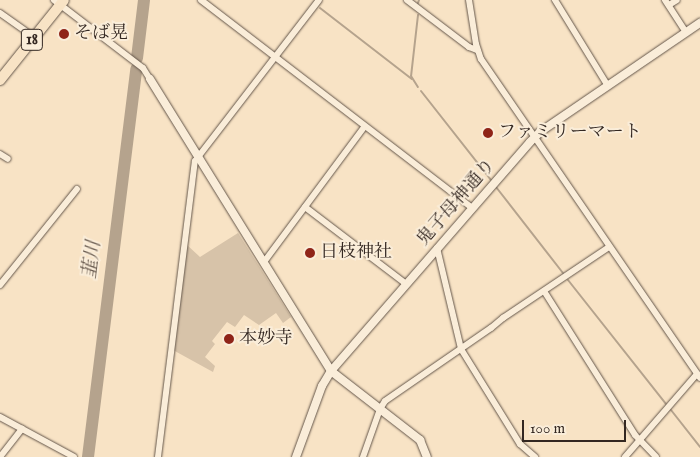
<!DOCTYPE html>
<html>
<head>
<meta charset="utf-8">
<style>
  body { margin:0 }
  #map { position:relative; width:700px; height:457px; overflow:hidden; background:#f8e3c5; font-family:"IM FELL English","Noto Serif JP",serif }
  div>[style] { position:absolute }
  [style*='--x'] { left:calc(var(--x)*1px); top:calc(var(--y)*1px); width:calc(var(--w)*1px); rotate:calc(var(--a)*1deg) }
  .green>* { inset:0; background:#d7c3a9 }
  .stream>* { height:2px; margin:-1px; padding:0 1px; transform-origin:1px; border-radius:1px; background:#b5a38d }
  .river>* { height:12px; margin:-6px; padding:0 6px; transform-origin:6px; border-radius:6px; background:#b5a38d }
  .roads { filter:drop-shadow(0 0 1px #64564a) drop-shadow(0 0 1px #64564a) }
  .minor>* { height:6px; margin:-3px; padding:0 3px; transform-origin:3px; border-radius:3px; background:#faedd9 }
  .tertiary>* { height:8px; margin:-4px; padding:0 4px; transform-origin:4px; border-radius:4px; background:#faedd9 }
  .primary>* { height:10px; margin:-5px; padding:0 5px; transform-origin:5px; border-radius:5px; background:#f8e3c5 }
  .dots>* { width:14px; height:14px; translate:-50% -50%; box-sizing:border-box; border:2px solid #faedd9; border-radius:50% }
  span { translate:-50% -50%; white-space:nowrap; text-align:center; line-height:1.15; -webkit-text-stroke:4px #faedd9; paint-order:stroke }
  .shield-label span { padding:1px 4px; background:#faedd9; border:1px solid; border-radius:4px; -webkit-text-stroke-width:0 }
  .shield-label { font-size:16px; color:#332721; font-weight:700 }
  .poi-label { font-size:18px; color:#332721 }
  .left { translate:0 -50%; text-align:left }
  .street-label { font-size:18px; color:#332721 }
  .water-label { font-size:19px; color:#605247; font-style:italic }
  .scale { position:absolute; left:522px; top:420px; width:104px; height:22px; box-sizing:border-box; border:2px solid #332721; border-top:0; padding-left:6px; font-size:15px; line-height:18px; white-space:nowrap; color:#332721; -webkit-text-stroke:4px #faedd9; paint-order:stroke }
</style>
</head>
<body>
<div id="map">
  <div class="green">
    <div style="clip-path:polygon(238px 233px,291px 317px,283px 323px,276px 313px,259px 325px,244px 315px,235px 327px,227px 322px,212px 341px,215px 344px,205px 357px,215px 366px,213px 372px,173px 350px,186px 244px,200px 257px)"></div>
  </div>
  <div class="stream">
    <div style="--x:418;--y:3;--w:3;--a:-72"></div>
    <div style="--x:320;--y:8;--w:116;--a:37.7"></div>
    <div style="--x:418;--y:15;--w:61;--a:96.5"></div>
    <div style="--x:411;--y:76;--w:13;--a:58"></div>
    <div style="--x:421;--y:91;--w:113;--a:51.8"></div>
    <div style="--x:496;--y:187;--w:109;--a:52.1"></div>
    <div style="--x:568;--y:280;--w:158;--a:51.7"></div>
    <div style="--x:671;--y:410;--w:47;--a:51.9"></div>
  </div>
  <div class="river">
    <div style="--x:137;--y:58;--w:58;--a:-83.1"></div>
    <div style="--x:88;--y:457;--w:391;--a:-82.9"></div>
  </div>
  <div class="roads">
    <div class="minor">
      <div style="--x:54;--y:0;--w:112;--a:37.4"></div>
      <div style="--x:143;--y:68;--w:13;--a:58"></div>
      <div style="--x:201;--y:0;--w:342;--a:37.5"></div>
      <div style="--x:407;--y:0;--w:78;--a:37.2"></div>
      <div style="--x:469;--y:47;--w:9;--a:21"></div>
      <div style="--x:469;--y:0;--w:45;--a:81"></div>
      <div style="--x:476;--y:44;--w:16;--a:72"></div>
      <div style="--x:481;--y:59;--w:387;--a:55.5"></div>
      <div style="--x:555;--y:0;--w:101;--a:58.4"></div>
      <div style="--x:665;--y:0;--w:38;--a:57"></div>
      <div style="--x:669;--y:5;--w:9;--a:-32"></div>
      <div style="--x:0;--y:13;--w:42;--a:35.2"></div>
      <div style="--x:0;--y:154;--w:9;--a:32"></div>
      <div style="--x:305;--y:207;--w:127;--a:37.3"></div>
      <div style="--x:437;--y:248;--w:104;--a:76.6"></div>
      <div style="--x:461;--y:349;--w:112;--a:58.2"></div>
      <div style="--x:520;--y:444;--w:20;--a:41"></div>
      <div style="--x:264;--y:262;--w:169;--a:-53.4"></div>
      <div style="--x:0;--y:285;--w:123;--a:-51.3"></div>
      <div style="--x:544;--y:291;--w:170;--a:57.7"></div>
      <div style="--x:635;--y:435;--w:30;--a:46"></div>
      <div style="--x:0;--y:417;--w:84;--a:28.4"></div>
      <div style="--x:0;--y:457;--w:36;--a:-52"></div>
      <div style="--x:158;--y:457;--w:298;--a:-82.9"></div>
      <div style="--x:195;--y:161;--w:203;--a:-52.4"></div>
      <div style="--x:363;--y:457;--w:51;--a:-70.5"></div>
      <div style="--x:380;--y:409;--w:9;--a:-58"></div>
      <div style="--x:385;--y:401;--w:129;--a:-34.6"></div>
      <div style="--x:491;--y:328;--w:16;--a:-40"></div>
      <div style="--x:503;--y:318;--w:128;--a:-33.8"></div>
      <div style="--x:625;--y:457;--w:110;--a:-49.1"></div>
    </div>
    <div class="tertiary">
      <div style="--x:150;--y:79;--w:344;--a:58.2"></div>
      <div style="--x:331;--y:371;--w:113;--a:37.8"></div>
      <div style="--x:420;--y:440;--w:18;--a:68"></div>
      <div style="--x:296;--y:457;--w:76;--a:-69.9"></div>
      <div style="--x:322;--y:386;--w:17;--a:-59"></div>
      <div style="--x:331;--y:371;--w:303;--a:-49"></div>
      <div style="--x:530;--y:142;--w:14;--a:-45"></div>
      <div style="--x:540;--y:132;--w:194;--a:-34.3"></div>
    </div>
    <div class="primary">
      <div style="--x:0;--y:80;--w:102;--a:-51.3"></div>
    </div>
  </div>
  <div class="dots">
    <div style="left:64px;top:34px;background:#8f2418"></div>
    <div style="left:488px;top:133px;background:#8f2418"></div>
    <div style="left:310px;top:253px;background:#8f2418"></div>
    <div style="left:229px;top:339px;background:#8f2418"></div>
  </div>
  <div class="shield-label">
    <span style="left:32px;top:40px">18</span>
  </div>
  <div class="poi-label">
    <span class="left" style="left:74px;top:34px">そば晃</span>
    <span class="left" style="left:498px;top:133px">ファミリーマート</span>
    <span class="left" style="left:320px;top:253px">日枝神社</span>
    <span class="left" style="left:239px;top:339px">本妙寺</span>
  </div>
  <div class="street-label">
    <span style="left:457px;top:203px;rotate:-49deg">鬼子母神通り</span>
  </div>
  <div class="water-label">
    <span style="left:93px;top:260px;rotate:-83deg">韮川</span>
  </div>
  <div class="scale">100 m</div>
</div>
</body>
</html>
